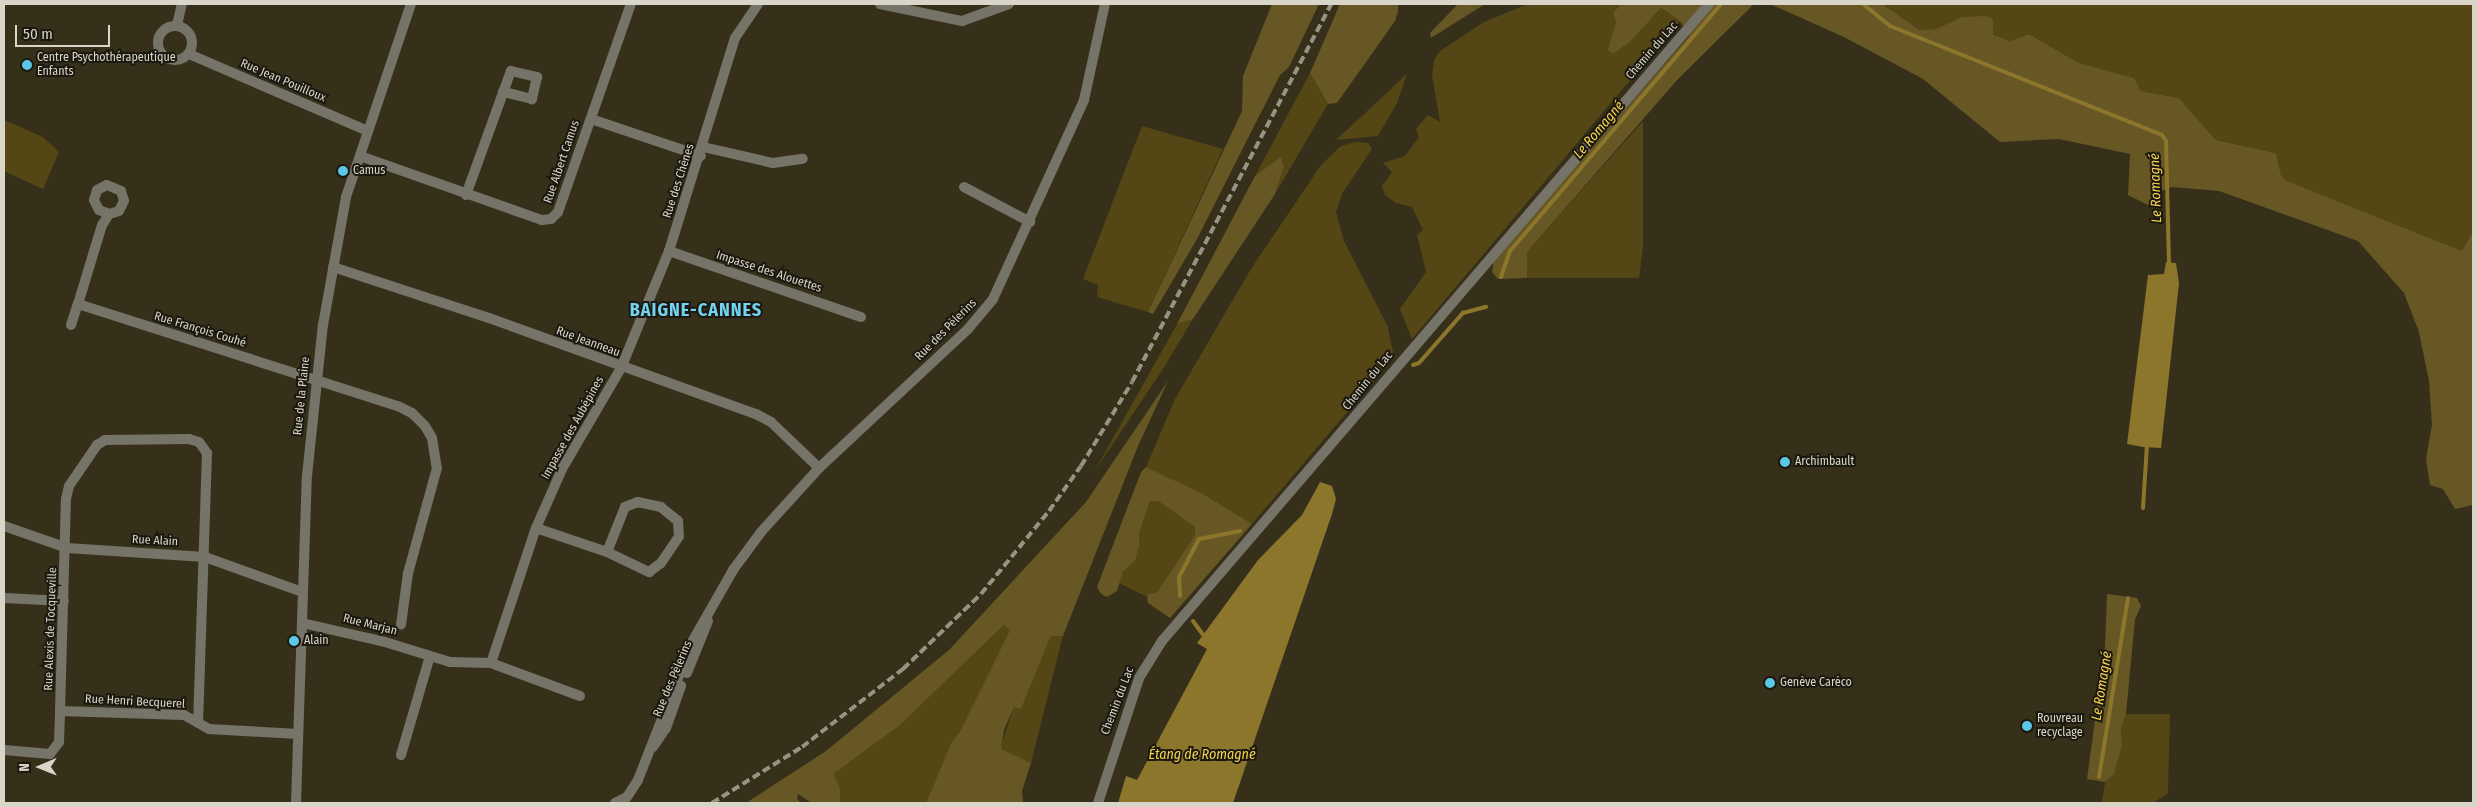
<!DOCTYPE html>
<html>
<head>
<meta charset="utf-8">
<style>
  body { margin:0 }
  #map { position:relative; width:2477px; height:807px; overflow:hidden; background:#36301b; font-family:"Fira Sans Condensed",sans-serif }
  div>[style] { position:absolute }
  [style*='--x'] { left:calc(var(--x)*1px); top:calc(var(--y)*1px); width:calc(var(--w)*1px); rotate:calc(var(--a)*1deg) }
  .green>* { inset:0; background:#544615 }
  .forest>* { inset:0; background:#665724 }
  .water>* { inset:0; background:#8c762c }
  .stream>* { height:4px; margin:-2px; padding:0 2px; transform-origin:2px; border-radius:2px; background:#8c762c }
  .minor>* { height:10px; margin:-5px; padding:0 5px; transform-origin:5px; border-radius:5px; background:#767369 }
  .minor>.ring { margin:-5px; padding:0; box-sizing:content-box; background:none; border:10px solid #767369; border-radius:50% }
  .tertiary>* { height:10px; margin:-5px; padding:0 5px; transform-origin:5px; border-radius:5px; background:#767369 }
  .rail>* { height:4px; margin-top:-2px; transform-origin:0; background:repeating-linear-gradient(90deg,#979282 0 8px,transparent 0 12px) }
  .dots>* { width:14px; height:14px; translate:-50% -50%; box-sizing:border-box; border:2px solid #1b180f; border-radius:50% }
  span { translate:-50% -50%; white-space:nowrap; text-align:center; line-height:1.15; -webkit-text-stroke:4px #1b180f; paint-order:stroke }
  .street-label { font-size:12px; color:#d9d5c9 }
  .poi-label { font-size:12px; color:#d9d5c9 }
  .left { translate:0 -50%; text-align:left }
  .water-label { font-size:14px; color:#f8d350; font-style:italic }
  .district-label { font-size:18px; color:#73d4f1; font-weight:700; letter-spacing:1px }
  .frame { position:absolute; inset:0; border:5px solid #d9d5c9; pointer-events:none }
  .north { position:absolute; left:15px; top:742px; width:50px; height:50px; -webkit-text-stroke:4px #1b180f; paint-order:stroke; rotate:269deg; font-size:14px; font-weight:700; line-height:20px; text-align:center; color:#d9d5c9 }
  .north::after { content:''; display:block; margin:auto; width:18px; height:22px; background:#d9d5c9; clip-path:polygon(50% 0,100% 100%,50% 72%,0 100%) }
  .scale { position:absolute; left:15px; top:25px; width:95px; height:22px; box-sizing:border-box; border:2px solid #d9d5c9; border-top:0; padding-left:6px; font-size:15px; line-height:18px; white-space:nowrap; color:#d9d5c9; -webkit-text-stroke:4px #1b180f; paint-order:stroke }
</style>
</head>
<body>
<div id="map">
  <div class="green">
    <div style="clip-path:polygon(1528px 4px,1621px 4px,1613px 13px,1616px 22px,1609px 50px,1632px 40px,1661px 8px,1680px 21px,1412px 339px,1400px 309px,1426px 272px,1417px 235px,1423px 230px,1412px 207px,1396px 203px,1385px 195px,1382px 186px,1392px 172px,1383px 163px,1405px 156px,1419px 137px,1416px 129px,1428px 115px,1440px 122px,1432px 75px,1434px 60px,1440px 51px,1484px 22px)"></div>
    <div style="clip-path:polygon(1882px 4px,2473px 4px,2473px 231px,2462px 251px,2286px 181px,2281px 175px,2276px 153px,2216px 140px,2179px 98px,2141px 91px,2134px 78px,2079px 63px,2029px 34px,2010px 41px,1992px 33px,1993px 19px,1961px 17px,1936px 29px,1920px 30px)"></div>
    <div style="clip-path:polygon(1310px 73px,1328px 104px,1275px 194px,1284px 167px,1281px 158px,1255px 176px)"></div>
    <div style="clip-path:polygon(1407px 74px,1397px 103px,1378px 136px,1336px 140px)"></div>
    <div style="clip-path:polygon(4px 120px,43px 137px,59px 152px,43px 189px,4px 171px)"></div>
    <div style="clip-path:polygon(1643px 121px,1643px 247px,1639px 278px,1527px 278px,1527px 252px)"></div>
    <div style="clip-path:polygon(1142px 126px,1223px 149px,1148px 312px,1097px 297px,1098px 285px,1083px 279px)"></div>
    <div style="clip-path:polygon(1355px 142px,1368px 143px,1372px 149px,1343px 192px,1336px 212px,1344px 241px,1388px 327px,1394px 357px,1252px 524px,1202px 493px,1146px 467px,1175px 399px,1251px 269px,1321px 165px,1341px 146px)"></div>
    <div style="clip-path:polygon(1193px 319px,1163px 369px,1094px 472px,1177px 324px)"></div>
    <div style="clip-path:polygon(1150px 501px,1158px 501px,1187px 521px,1195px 527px,1195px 535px,1157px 592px,1148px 594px,1147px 597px,1119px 583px,1123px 572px,1135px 561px,1140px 544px,1139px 534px)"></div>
    <div style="clip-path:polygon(1004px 625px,1010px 630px,960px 731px,951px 743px,926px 803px,840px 803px,840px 788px,832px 774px,899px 726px)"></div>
    <div style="clip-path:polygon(1051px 636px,1063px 636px,1031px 763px,1000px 749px,1014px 706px,1021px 709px)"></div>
    <div style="clip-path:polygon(2126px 714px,2170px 714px,2168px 793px,2153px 803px,2102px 803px,2105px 782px,2114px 774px,2122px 746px,2121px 728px)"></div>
  </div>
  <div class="forest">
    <div style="clip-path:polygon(1272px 4px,1319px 4px,1289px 67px,1280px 75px,1197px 239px,1153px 314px,1148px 312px,1242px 111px,1243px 76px)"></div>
    <div style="clip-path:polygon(1340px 4px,1398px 4px,1398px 12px,1395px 21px,1337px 103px,1328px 104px,1310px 73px)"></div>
    <div style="clip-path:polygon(1458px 4px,1485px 4px,1431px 38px,1430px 33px)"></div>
    <div style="clip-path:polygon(1621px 4px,1754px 4px,1678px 79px,1527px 252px,1527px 278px,1498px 279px,1492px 272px,1494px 260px,1689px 36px,1680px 21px,1661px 8px,1632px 40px,1613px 54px,1608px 50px,1616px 22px,1613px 13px)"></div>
    <div style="clip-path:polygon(1770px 4px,1882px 4px,1920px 30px,1936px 29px,1961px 17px,1986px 16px,1993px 19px,1993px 34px,2010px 41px,2029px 34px,2079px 63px,2134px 78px,2141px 91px,2179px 98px,2216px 140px,2276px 153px,2281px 175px,2287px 181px,2462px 251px,2473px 231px,2473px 505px,2455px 509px,2443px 489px,2430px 485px,2426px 459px,2432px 425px,2429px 381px,2419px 332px,2404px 293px,2358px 241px,2219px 191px,2172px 187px,2151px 195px,2150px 206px,2128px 195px,2130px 154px,2059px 139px,2000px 142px,1923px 79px,1844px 37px)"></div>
    <div style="clip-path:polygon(1281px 157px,1284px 167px,1275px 194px,1193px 319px,1177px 324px,1255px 176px)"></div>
    <div style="clip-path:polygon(1168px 381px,1138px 446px,1063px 636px,1051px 636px,1021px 709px,1014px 707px,1004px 730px,1001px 749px,1031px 763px,1022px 791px,1023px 803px,926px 803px,951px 743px,960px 731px,1010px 630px,1004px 625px,899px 726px,833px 774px,840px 788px,840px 803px,812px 803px,798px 794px,797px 799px,801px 803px,746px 803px,826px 751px,949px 650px,1086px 502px)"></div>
    <div style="clip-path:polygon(1146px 467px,1202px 493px,1252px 524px,1170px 618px,1148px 603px,1147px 597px,1148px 594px,1157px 592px,1195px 535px,1195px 527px,1158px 501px,1150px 501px,1139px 534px,1140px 544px,1135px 561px,1123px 572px,1117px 591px,1107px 597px,1101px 594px,1097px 587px,1141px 472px)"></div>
    <div style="clip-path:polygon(2107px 594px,2137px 598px,2141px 606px,2135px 619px,2126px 714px,2121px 728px,2122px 746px,2114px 774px,2105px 782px,2087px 779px,2105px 647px)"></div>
  </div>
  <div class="water">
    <div style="clip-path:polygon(2166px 262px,2176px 263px,2179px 283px,2161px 448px,2143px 447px,2127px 444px,2148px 275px,2164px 274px)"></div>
    <div style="clip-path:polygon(1320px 482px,1332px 486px,1336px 499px,1332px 514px,1233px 803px,1118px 803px,1126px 776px,1137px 780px,1207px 649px,1197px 643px,1203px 635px,1258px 560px,1302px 515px)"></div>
  </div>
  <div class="stream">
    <div style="--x:1863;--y:4;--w:35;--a:39"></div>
    <div style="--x:1890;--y:26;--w:293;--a:21.8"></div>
    <div style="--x:2162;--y:135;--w:7;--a:56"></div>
    <div style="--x:2166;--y:141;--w:125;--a:88.6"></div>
    <div style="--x:1501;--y:277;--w:28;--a:-71"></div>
    <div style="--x:1510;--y:251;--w:325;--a:-49.5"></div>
    <div style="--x:1413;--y:365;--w:6;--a:-18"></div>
    <div style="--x:1419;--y:363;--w:67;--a:-48.7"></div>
    <div style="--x:1463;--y:313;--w:24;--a:-15"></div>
    <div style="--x:2143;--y:508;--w:64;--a:-86.4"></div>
    <div style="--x:1180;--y:596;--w:19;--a:-93"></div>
    <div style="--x:1179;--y:577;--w:43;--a:-62.2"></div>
    <div style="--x:1199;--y:539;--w:42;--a:-11"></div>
    <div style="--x:1193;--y:621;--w:17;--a:54"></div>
    <div style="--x:2099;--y:777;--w:181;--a:-80.8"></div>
  </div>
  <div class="minor">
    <div style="--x:880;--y:4;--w:84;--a:11.7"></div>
    <div style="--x:962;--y:21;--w:50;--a:-19.9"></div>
    <div style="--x:177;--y:25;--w:22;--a:-77"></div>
    <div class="ring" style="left:158px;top:26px;width:24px;height:24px"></div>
    <div style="--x:189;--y:54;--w:195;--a:23.3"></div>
    <div style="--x:591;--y:119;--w:116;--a:18.6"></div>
    <div style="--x:703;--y:147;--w:72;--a:12.9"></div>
    <div style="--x:773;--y:163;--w:30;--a:-8"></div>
    <div style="--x:360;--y:156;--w:193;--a:19.4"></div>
    <div style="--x:542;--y:220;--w:9;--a:-6"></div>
    <div style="--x:551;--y:219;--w:10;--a:-45"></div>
    <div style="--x:558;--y:212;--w:220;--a:-70.7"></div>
    <div style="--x:964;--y:187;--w:75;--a:27.9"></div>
    <div style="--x:466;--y:195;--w:132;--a:-70.1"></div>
    <div style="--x:511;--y:71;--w:27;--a:13"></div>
    <div style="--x:537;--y:77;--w:23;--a:103"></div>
    <div style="--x:532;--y:99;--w:30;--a:-166"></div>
    <div style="--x:109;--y:214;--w:11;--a:-158"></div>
    <div style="--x:99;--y:210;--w:11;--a:-117"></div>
    <div style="--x:94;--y:200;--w:10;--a:-73"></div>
    <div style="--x:97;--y:190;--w:11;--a:-27"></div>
    <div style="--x:107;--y:185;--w:15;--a:23"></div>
    <div style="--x:121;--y:191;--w:10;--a:73"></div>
    <div style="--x:124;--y:201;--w:11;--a:117"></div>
    <div style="--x:119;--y:211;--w:10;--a:163"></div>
    <div style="--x:109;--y:214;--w:13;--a:122"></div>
    <div style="--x:102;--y:225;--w:83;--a:106.9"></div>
    <div style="--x:78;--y:304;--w:336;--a:17.7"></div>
    <div style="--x:398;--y:406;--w:16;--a:27"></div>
    <div style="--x:412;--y:413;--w:18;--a:45"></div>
    <div style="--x:425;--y:426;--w:14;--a:60"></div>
    <div style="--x:432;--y:438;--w:30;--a:81"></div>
    <div style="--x:437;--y:468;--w:109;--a:105.4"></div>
    <div style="--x:408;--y:573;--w:52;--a:97.7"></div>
    <div style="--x:669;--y:251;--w:203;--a:19"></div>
    <div style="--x:333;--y:267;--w:164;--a:18.1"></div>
    <div style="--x:489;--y:318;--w:284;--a:19.8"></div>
    <div style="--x:756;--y:414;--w:17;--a:28"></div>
    <div style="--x:771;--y:422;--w:66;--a:43.8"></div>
    <div style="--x:71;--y:325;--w:22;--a:-72"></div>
    <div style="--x:4;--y:526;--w:67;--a:19.2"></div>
    <div style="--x:67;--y:548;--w:138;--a:3.7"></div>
    <div style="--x:205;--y:557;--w:103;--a:19.8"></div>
    <div style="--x:536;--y:528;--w:75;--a:18.7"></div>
    <div style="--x:607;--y:552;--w:47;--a:25.5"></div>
    <div style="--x:649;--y:572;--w:15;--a:-37"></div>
    <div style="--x:661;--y:563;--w:32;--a:-56"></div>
    <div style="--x:679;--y:536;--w:15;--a:-94"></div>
    <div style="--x:678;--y:521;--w:22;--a:-141"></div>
    <div style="--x:661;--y:507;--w:24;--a:-168"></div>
    <div style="--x:638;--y:502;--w:14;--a:159"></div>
    <div style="--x:625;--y:507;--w:48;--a:111.8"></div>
    <div style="--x:4;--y:598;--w:60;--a:2.9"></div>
    <div style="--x:302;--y:623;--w:85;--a:12.9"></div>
    <div style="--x:385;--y:642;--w:68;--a:17.1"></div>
    <div style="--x:450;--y:662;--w:41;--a:1.4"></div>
    <div style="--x:687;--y:673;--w:56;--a:-68"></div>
    <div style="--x:580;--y:696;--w:95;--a:-159.7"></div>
    <div style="--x:491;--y:663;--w:142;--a:-71.6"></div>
    <div style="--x:536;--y:528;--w:64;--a:-66.2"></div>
    <div style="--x:562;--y:469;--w:117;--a:-59.7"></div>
    <div style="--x:621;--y:368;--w:126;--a:-67.7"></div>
    <div style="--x:669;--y:251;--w:223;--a:-72.8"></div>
    <div style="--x:735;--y:38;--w:41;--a:-55.9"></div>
    <div style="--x:60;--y:711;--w:212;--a:-88.4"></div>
    <div style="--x:66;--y:499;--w:13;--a:-77"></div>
    <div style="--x:69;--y:486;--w:50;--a:-55.7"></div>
    <div style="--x:97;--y:445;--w:9;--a:-32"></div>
    <div style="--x:105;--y:440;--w:84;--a:-0.7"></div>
    <div style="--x:189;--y:439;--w:10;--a:17"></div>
    <div style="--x:199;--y:442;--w:14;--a:54"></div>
    <div style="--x:207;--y:453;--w:270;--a:91.9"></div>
    <div style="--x:653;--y:747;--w:23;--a:-56"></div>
    <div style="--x:666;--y:728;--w:45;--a:-70.3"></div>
    <div style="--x:4;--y:750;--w:46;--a:5"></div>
    <div style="--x:50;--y:754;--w:15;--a:-53"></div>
    <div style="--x:59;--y:742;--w:31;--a:-88"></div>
    <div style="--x:60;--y:711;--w:124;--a:1.8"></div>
    <div style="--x:184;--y:715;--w:29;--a:29"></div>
    <div style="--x:209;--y:729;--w:89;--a:3.2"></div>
    <div style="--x:401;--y:755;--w:103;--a:-73.7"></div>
    <div style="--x:615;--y:803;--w:13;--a:-27"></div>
    <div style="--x:627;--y:797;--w:20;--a:-57"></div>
    <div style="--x:638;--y:780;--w:148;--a:-68.6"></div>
    <div style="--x:692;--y:642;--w:83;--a:-60.3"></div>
    <div style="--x:733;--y:570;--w:47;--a:-53.6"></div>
    <div style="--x:761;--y:532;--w:86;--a:-47.8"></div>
    <div style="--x:819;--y:468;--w:204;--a:-43"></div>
    <div style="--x:968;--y:329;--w:39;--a:-50"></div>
    <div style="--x:993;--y:299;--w:219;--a:-65.4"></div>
    <div style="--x:1084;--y:100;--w:98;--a:-77.7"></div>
    <div style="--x:1098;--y:803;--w:132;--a:-71.8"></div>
    <div style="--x:1139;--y:678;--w:44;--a:-58.1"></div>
    <div style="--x:1162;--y:641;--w:840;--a:-49.35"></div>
  </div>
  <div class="tertiary">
    <div style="--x:296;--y:803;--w:327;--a:-88.1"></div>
    <div style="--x:307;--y:476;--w:152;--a:-84"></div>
    <div style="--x:323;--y:325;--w:130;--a:-79.8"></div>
    <div style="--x:346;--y:197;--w:204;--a:-71.4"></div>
  </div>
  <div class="rail">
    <div style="--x:712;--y:803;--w:106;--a:-31.9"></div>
    <div style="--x:802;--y:747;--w:128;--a:-37.7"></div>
    <div style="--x:903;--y:669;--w:108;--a:-43.9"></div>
    <div style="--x:981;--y:594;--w:107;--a:-50.7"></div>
    <div style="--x:1049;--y:511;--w:55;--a:-54.6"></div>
    <div style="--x:1081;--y:466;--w:98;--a:-58.7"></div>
    <div style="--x:1132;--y:382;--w:427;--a:-62.2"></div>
  </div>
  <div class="dots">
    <div style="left:27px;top:65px;background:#5bc8e7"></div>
    <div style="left:343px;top:171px;background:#5bc8e7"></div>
    <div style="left:1785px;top:462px;background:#5bc8e7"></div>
    <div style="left:294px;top:641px;background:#5bc8e7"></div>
    <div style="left:1770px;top:683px;background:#5bc8e7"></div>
    <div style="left:2027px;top:726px;background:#5bc8e7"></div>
  </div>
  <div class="street-label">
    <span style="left:1652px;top:51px;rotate:-49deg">Chemin du Lac</span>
    <span style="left:283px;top:81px;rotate:23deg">Rue Jean Pouilloux</span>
    <span style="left:562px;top:162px;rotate:-71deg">Rue Albert Camus</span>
    <span style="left:679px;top:181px;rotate:-72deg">Rue des Chênes</span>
    <span style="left:769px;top:272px;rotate:18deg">Impasse des Alouettes</span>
    <span style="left:200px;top:330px;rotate:17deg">Rue François Couhé</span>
    <span style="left:946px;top:330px;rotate:-45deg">Rue des Pèlerins</span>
    <span style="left:588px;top:342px;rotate:20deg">Rue Jeanneau</span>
    <span style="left:1368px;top:381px;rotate:-51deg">Chemin du Lac</span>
    <span style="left:302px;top:396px;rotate:-84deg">Rue de la Plaine</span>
    <span style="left:573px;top:428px;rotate:-61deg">Impasse des Aubépines</span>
    <span style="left:155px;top:541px;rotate:3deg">Rue Alain</span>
    <span style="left:370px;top:625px;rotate:14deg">Rue Marjan</span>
    <span style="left:51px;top:629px;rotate:-88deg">Rue Alexis de Tocqueville</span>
    <span style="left:673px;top:679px;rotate:-67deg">Rue des Pèlerins</span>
    <span style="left:1118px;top:701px;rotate:-69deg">Chemin du Lac</span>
    <span style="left:135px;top:702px;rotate:3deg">Rue Henri Becquerel</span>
  </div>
  <div class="poi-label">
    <span class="left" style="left:37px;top:65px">Centre Psychothérapeutique<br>Enfants</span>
    <span class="left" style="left:353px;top:171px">Camus</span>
    <span class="left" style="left:1795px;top:462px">Archimbault</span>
    <span class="left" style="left:304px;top:641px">Alain</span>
    <span class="left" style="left:1780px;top:683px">Genève Caréco</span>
    <span class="left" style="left:2037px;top:726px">Rouvreau<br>recyclage</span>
  </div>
  <div class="water-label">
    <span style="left:1599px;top:130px;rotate:-50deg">Le Romagné</span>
    <span style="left:2156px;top:188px;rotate:-92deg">Le Romagné</span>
    <span style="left:2102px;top:686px;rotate:-81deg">Le Romagné</span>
    <span style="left:1202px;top:755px">Étang de Romagné</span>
  </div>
  <div class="district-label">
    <span style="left:696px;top:310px">BAIGNE-CANNES</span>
  </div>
  <div class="frame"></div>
  <div class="north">N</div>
  <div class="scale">50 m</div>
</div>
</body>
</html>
